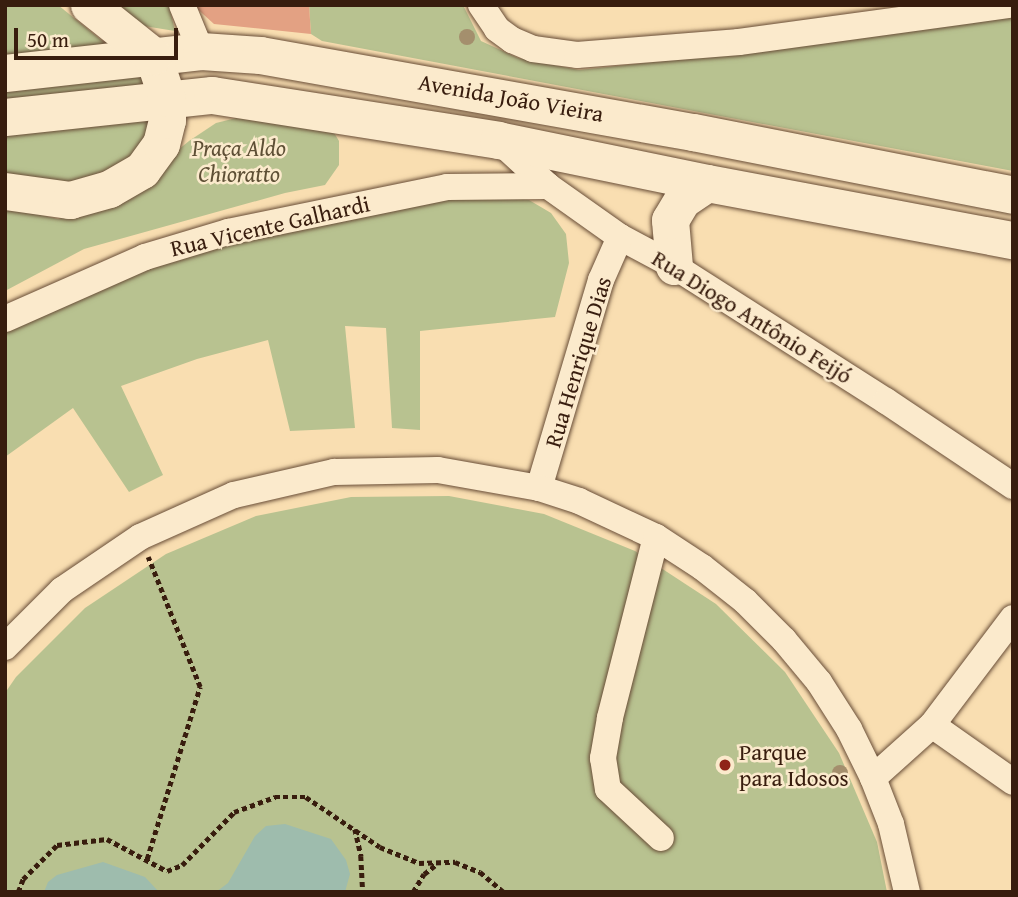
<!DOCTYPE html>
<html>
<head>
<meta charset="utf-8">
<style>
  body { margin:0 }
  #map { position:relative; width:1018px; height:897px; overflow:hidden; background:#f9deb1; font-family:"Gentium Book Plus",serif }
  div>[style] { position:absolute }
  [style*='--x'] { left:calc(var(--x)*1px); top:calc(var(--y)*1px); width:calc(var(--w)*1px); rotate:calc(var(--a)*1deg) }
  .green>* { inset:0; background:#b8c290 }
  .water>* { inset:0; background:#9ebcad }
  .building>* { inset:0; background:#e3a183 }
  .path>* { height:4.5px; margin-top:-2.25px; transform-origin:0; background:repeating-linear-gradient(90deg,#381d0e 0 5px,transparent 0 8.5px) }
  .roads { filter:drop-shadow(0 0 2px #684d37) drop-shadow(0 0 2px #684d37) }
  .street>* { height:26px; margin:-13px; padding:0 13px; transform-origin:13px; border-radius:13px; background:#fbeacc }
  .secondary>* { height:37px; margin:-18.5px; padding:0 18.5px; transform-origin:18.5px; border-radius:18.5px; background:#fbeacc }
  .trees>* { width:16px; height:16px; margin:-8px; border-radius:50%; background:#a48f6d }
  .dots>* { width:19px; height:19px; translate:-50% -50%; box-sizing:border-box; border:4px solid #fbeacc; border-radius:50% }
  span { translate:-50% -50%; white-space:nowrap; text-align:center; line-height:1.15; -webkit-text-stroke:5px #fbeacc; paint-order:stroke }
  .street-label { font-size:23px; color:#381d0e }
  .park-label { font-size:23px; color:#5e4f35; font-style:italic }
  .poi-label { font-size:23px; color:#381d0e }
  .left { translate:0 -50%; text-align:left }
  .frame { position:absolute; inset:0; border:7px solid #381d0e; pointer-events:none }
  .scale { position:absolute; left:14px; top:28px; width:164px; height:32px; box-sizing:border-box; border:4px solid #381d0e; border-top:0; padding-left:9px; font-size:21px; line-height:24px; white-space:nowrap; color:#381d0e; -webkit-text-stroke:5px #fbeacc; paint-order:stroke }
</style>
</head>
<body>
<div id="map">
  <div class="green">
    <div style="clip-path:polygon(5px 5px,58px 5px,106px 44px,5px 62px)"></div>
    <div style="clip-path:polygon(107px 5px,169px 5px,175px 31px,144px 26px)"></div>
    <div style="clip-path:polygon(309px 5px,463px 5px,481px 41px,518px 58px,579px 70px,738px 53px,1013px 12px,1013px 171px,322px 41px,311px 34px)"></div>
    <div style="clip-path:polygon(146px 69px,155px 94px,5px 107px,5px 85px)"></div>
    <div style="clip-path:polygon(154px 115px,143px 140px,126px 162px,75px 183px,5px 178px,5px 127px)"></div>
    <div style="clip-path:polygon(236px 118px,333px 131px,339px 141px,339px 165px,325px 185px,285px 193px,84px 249px,5px 291px,5px 206px,58px 219px,115px 202px,189px 141px,216px 123px)"></div>
    <div style="clip-path:polygon(498px 195px,529px 200px,551px 213px,566px 234px,569px 263px,555px 317px,420px 331px,420px 430px,392px 428px,386px 328px,345px 326px,355px 428px,290px 431px,268px 340px,197px 359px,121px 386px,163px 475px,129px 492px,73px 408px,5px 457px,5px 324px,136px 266px,420px 202px)"></div>
    <div style="clip-path:polygon(449px 496px,544px 514px,635px 551px,716px 604px,785px 672px,839px 753px,877px 842px,887px 892px,5px 892px,5px 693px,16px 677px,85px 608px,166px 554px,256px 516px,351px 497px)"></div>
  </div>
  <div class="water">
    <div style="clip-path:polygon(285px 824px,331px 839px,346px 860px,350px 874px,345px 892px,216px 892px,228px 883px,255px 836px,266px 826px)"></div>
    <div style="clip-path:polygon(103px 862px,145px 877px,159px 892px,44px 892px,48px 882px,57px 875px)"></div>
  </div>
  <div class="building">
    <div style="clip-path:polygon(193px 5px,309px 5px,311px 34px,214px 24px)"></div>
  </div>
  <div class="path">
    <div style="--x:355;--y:829;--w:28;--a:77"></div>
    <div style="--x:361;--y:856;--w:36;--a:87"></div>
    <div style="--x:147;--y:859;--w:180;--a:-72.9"></div>
    <div style="--x:200;--y:687;--w:140;--a:-111.8"></div>
    <div style="--x:18;--y:892;--w:14;--a:-69"></div>
    <div style="--x:23;--y:879;--w:48;--a:-45"></div>
    <div style="--x:57;--y:845;--w:50;--a:-6.8"></div>
    <div style="--x:107;--y:839;--w:68;--a:28.1"></div>
    <div style="--x:167;--y:871;--w:16;--a:-22"></div>
    <div style="--x:182;--y:865;--w:74;--a:-45.5"></div>
    <div style="--x:234;--y:812;--w:44;--a:-20.1"></div>
    <div style="--x:275;--y:797;--w:31;--a:0"></div>
    <div style="--x:306;--y:797;--w:89;--a:34"></div>
    <div style="--x:380;--y:847;--w:42;--a:22.3"></div>
    <div style="--x:419;--y:863;--w:36;--a:-2"></div>
    <div style="--x:455;--y:862;--w:27;--a:22"></div>
    <div style="--x:480;--y:872;--w:31;--a:40"></div>
    <div style="--x:413;--y:892;--w:21;--a:-59"></div>
    <div style="--x:424;--y:874;--w:16;--a:-38"></div>
  </div>
  <div class="roads">
    <div class="street">
      <div style="--x:182;--y:5;--w:50;--a:67.6"></div>
      <div style="--x:481;--y:5;--w:29;--a:56"></div>
      <div style="--x:497;--y:29;--w:19;--a:36"></div>
      <div style="--x:512;--y:40;--w:23;--a:23"></div>
      <div style="--x:533;--y:49;--w:44;--a:7.8"></div>
      <div style="--x:577;--y:55;--w:163;--a:-4.6"></div>
      <div style="--x:739;--y:42;--w:273;--a:-7.8"></div>
      <div style="--x:498;--y:140;--w:68;--a:42.6"></div>
      <div style="--x:548;--y:186;--w:88;--a:35.3"></div>
      <div style="--x:620;--y:237;--w:61;--a:28.2"></div>
      <div style="--x:674;--y:266;--w:251;--a:32.5"></div>
      <div style="--x:886;--y:401;--w:153;--a:33.8"></div>
      <div style="--x:5;--y:319;--w:153;--a:-23.9"></div>
      <div style="--x:145;--y:257;--w:87;--a:-16.8"></div>
      <div style="--x:228;--y:232;--w:224;--a:-11.6"></div>
      <div style="--x:447;--y:187;--w:101;--a:-0.6"></div>
      <div style="--x:539;--y:488;--w:217;--a:-73.4"></div>
      <div style="--x:601;--y:280;--w:47;--a:-66.2"></div>
      <div style="--x:656;--y:537;--w:187;--a:104.3"></div>
      <div style="--x:610;--y:718;--w:41;--a:99.9"></div>
      <div style="--x:603;--y:758;--w:31;--a:81"></div>
      <div style="--x:608;--y:789;--w:72;--a:42.8"></div>
      <div style="--x:5;--y:647;--w:81;--a:-45"></div>
      <div style="--x:62;--y:590;--w:94;--a:-34.2"></div>
      <div style="--x:140;--y:537;--w:103;--a:-24.1"></div>
      <div style="--x:234;--y:495;--w:103;--a:-13"></div>
      <div style="--x:334;--y:472;--w:104;--a:-1.1"></div>
      <div style="--x:438;--y:470;--w:103;--a:10.1"></div>
      <div style="--x:539;--y:488;--w:42;--a:18"></div>
      <div style="--x:579;--y:501;--w:85;--a:25.1"></div>
      <div style="--x:656;--y:537;--w:55;--a:33.1"></div>
      <div style="--x:702;--y:567;--w:55;--a:38.3"></div>
      <div style="--x:745;--y:601;--w:55;--a:45"></div>
      <div style="--x:784;--y:640;--w:55;--a:50.2"></div>
      <div style="--x:819;--y:682;--w:56;--a:57.4"></div>
      <div style="--x:849;--y:729;--w:55;--a:63.9"></div>
      <div style="--x:873;--y:778;--w:49;--a:68.6"></div>
      <div style="--x:891;--y:824;--w:70;--a:76.8"></div>
      <div style="--x:932;--y:725;--w:99;--a:35.1"></div>
      <div style="--x:873;--y:778;--w:79;--a:-41.9"></div>
      <div style="--x:932;--y:725;--w:134;--a:-52.9"></div>
    </div>
    <div class="secondary">
      <div style="--x:5;--y:73;--w:197;--a:-6.4"></div>
      <div style="--x:201;--y:51;--w:59;--a:3.9"></div>
      <div style="--x:260;--y:55;--w:440;--a:10.1"></div>
      <div style="--x:693;--y:132;--w:326;--a:11.1"></div>
      <div style="--x:5;--y:117;--w:208;--a:-6.1"></div>
      <div style="--x:212;--y:95;--w:290;--a:8.9"></div>
      <div style="--x:498;--y:140;--w:213;--a:11.6"></div>
      <div style="--x:707;--y:183;--w:311;--a:10.6"></div>
      <div style="--x:5;--y:191;--w:66;--a:7.9"></div>
      <div style="--x:70;--y:200;--w:41;--a:-15.8"></div>
      <div style="--x:109;--y:189;--w:38;--a:-30"></div>
      <div style="--x:142;--y:170;--w:32;--a:-54"></div>
      <div style="--x:161;--y:144;--w:25;--a:-76"></div>
      <div style="--x:167;--y:120;--w:22;--a:-90"></div>
      <div style="--x:167;--y:98;--w:44;--a:-108.4"></div>
      <div style="--x:153;--y:56;--w:82;--a:-141.4"></div>
      <div style="--x:674;--y:266;--w:46;--a:-95"></div>
      <div style="--x:670;--y:220;--w:23;--a:-59"></div>
      <div style="--x:682;--y:200;--w:30;--a:-34"></div>
    </div>
  </div>
  <div class="trees">
    <div style="left:467px;top:37px"></div>
    <div style="left:840px;top:773px"></div>
  </div>
  <div class="dots">
    <div style="left:725px;top:765px;background:#8f2418"></div>
  </div>
  <div class="street-label">
    <span style="left:511px;top:98px;rotate:10deg">Avenida João Vieira</span>
    <span style="left:270px;top:226px;rotate:-13deg">Rua Vicente Galhardi</span>
    <span style="left:752px;top:317px;rotate:32deg">Rua Diogo Antônio Feijó</span>
    <span style="left:578px;top:362px;rotate:-73deg">Rua Henrique Dias</span>
  </div>
  <div class="park-label">
    <span style="left:239px;top:161px">Praça Aldo<br>Chioratto</span>
  </div>
  <div class="poi-label">
    <span class="left" style="left:739px;top:765px">Parque<br>para Idosos</span>
  </div>
  <div class="frame"></div>
  <div class="scale">50 m</div>
</div>
</body>
</html>
